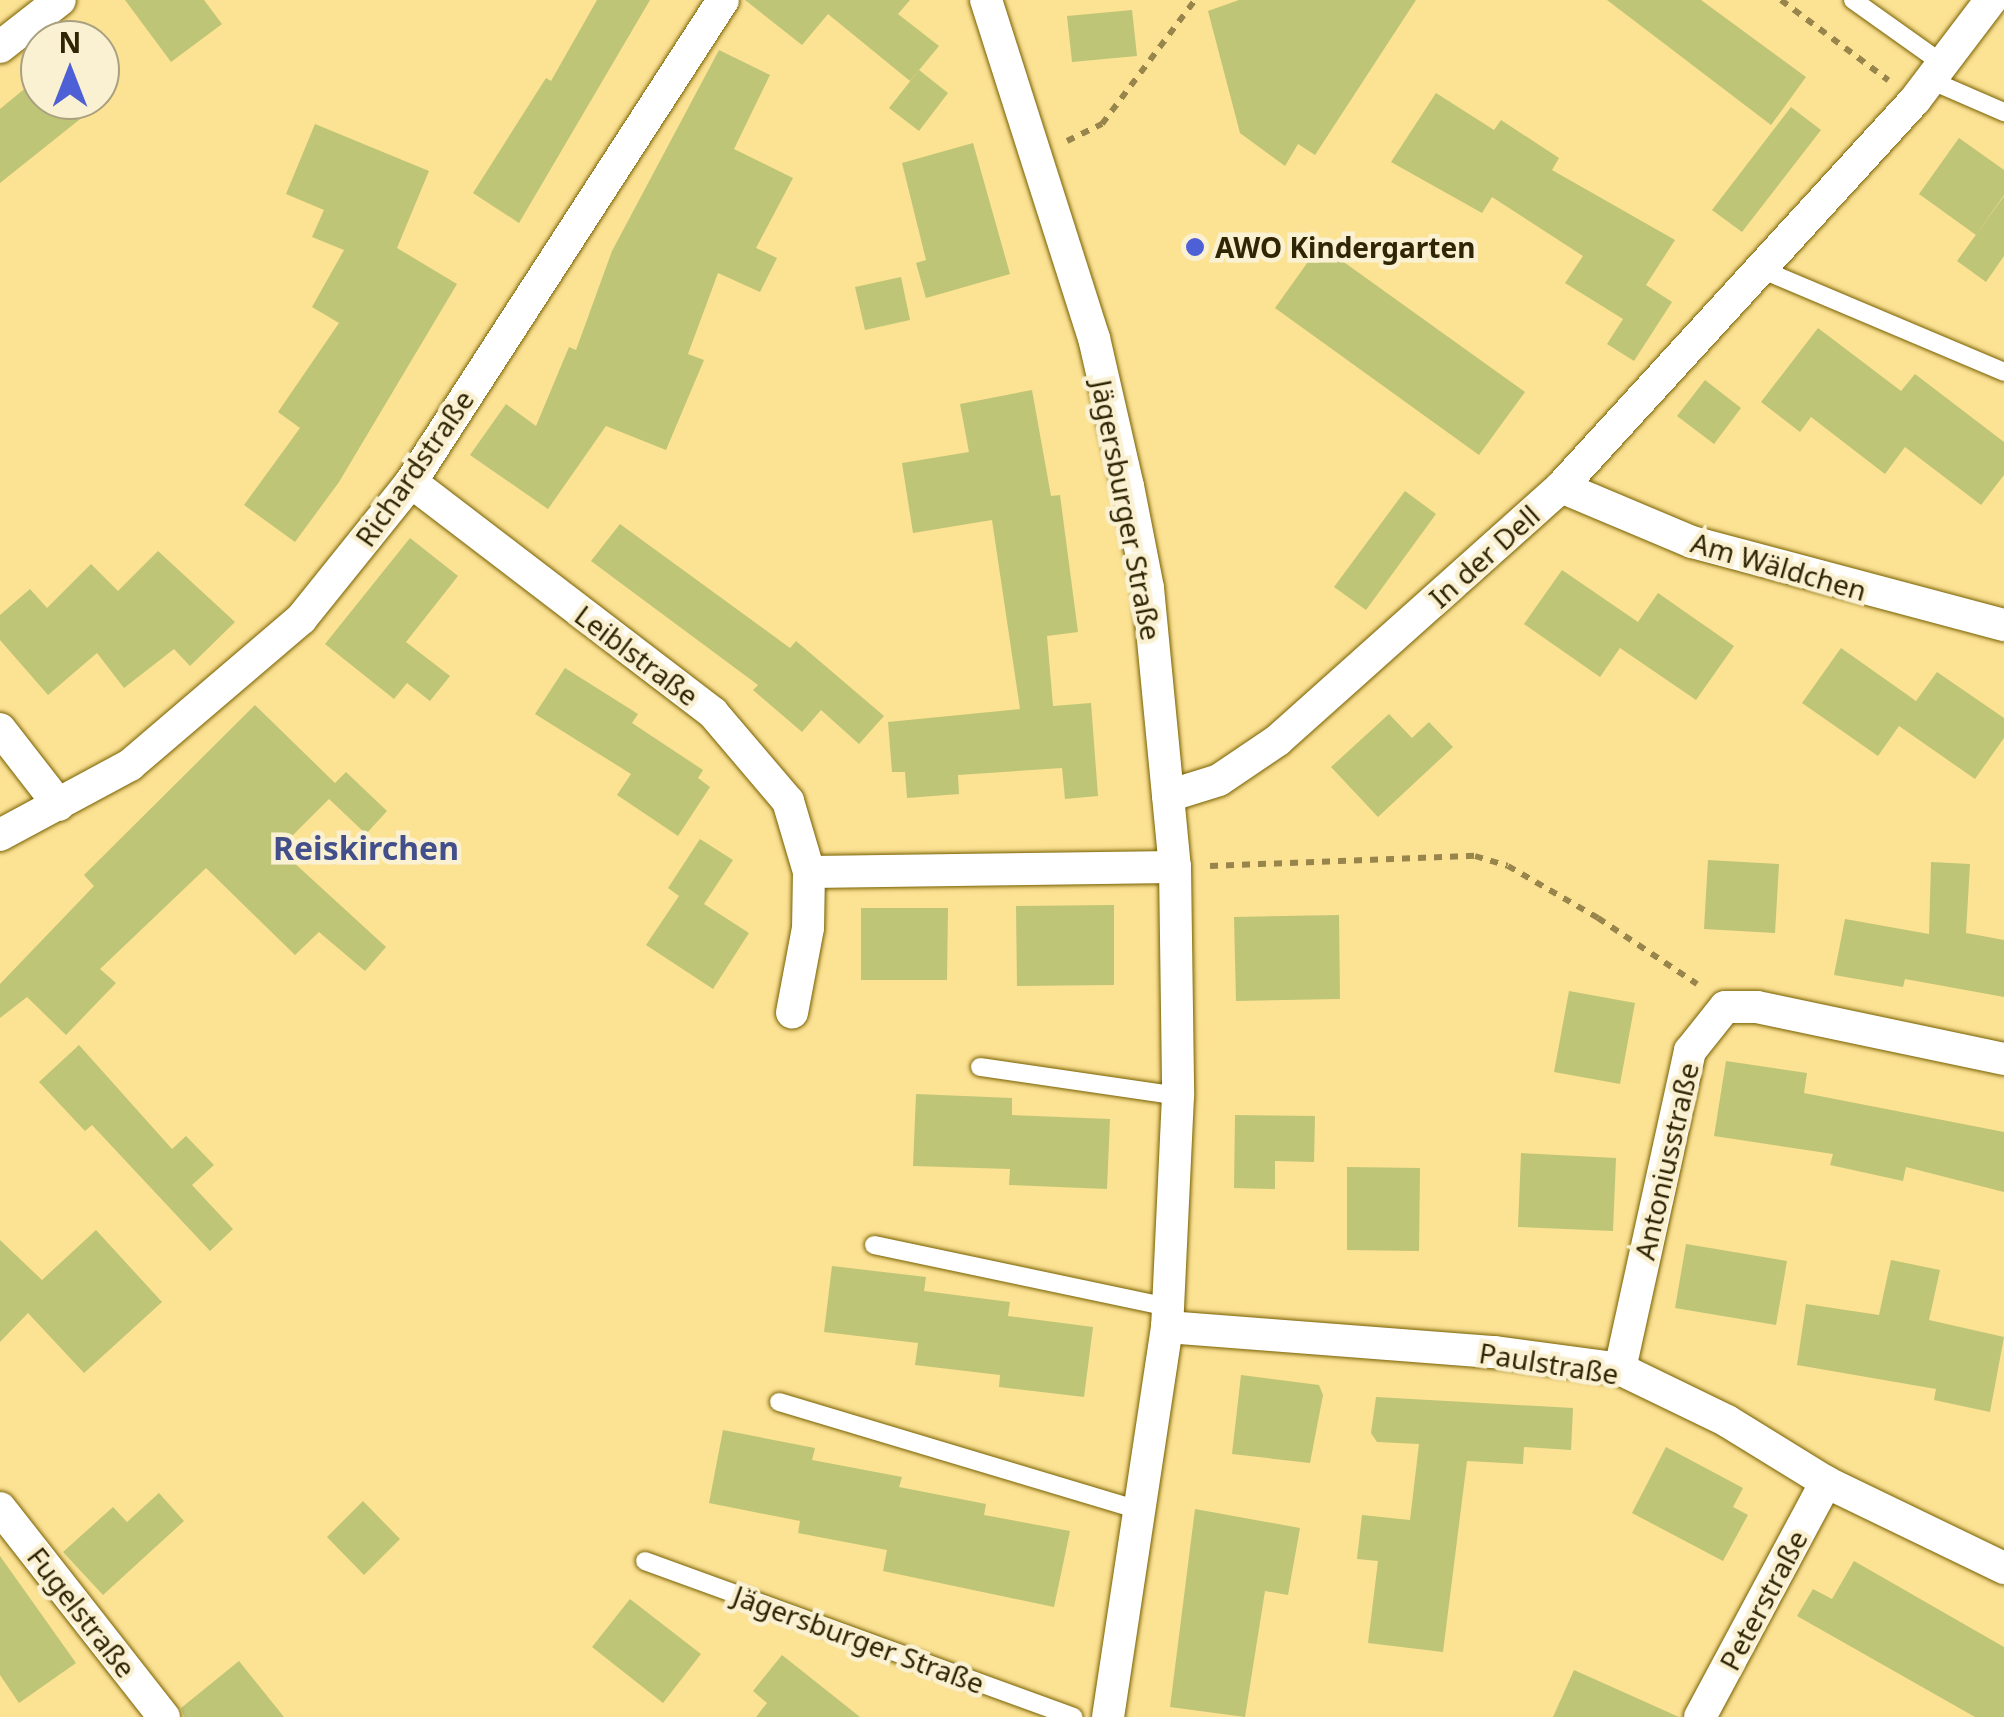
<!DOCTYPE html>
<html>
<head>
<meta charset="utf-8">
<style>
  body { margin:0 }
  #map { position:relative; width:2004px; height:1717px; overflow:hidden; background:#fce293; font-family:"Noto Sans",sans-serif }
  div>[style] { position:absolute }
  [style*='--x'] { left:calc(var(--x)*1px); top:calc(var(--y)*1px); width:calc(var(--w)*1px); rotate:calc(var(--a)*1deg) }
  .building>* { inset:0; background:#bfc576 }
  .path>* { height:6px; margin-top:-3px; transform-origin:0; background:repeating-linear-gradient(90deg,#97854c 0 8px,transparent 0 16px) }
  .roads { filter:drop-shadow(0 0 2px #776000) drop-shadow(0 0 2px #776000) }
  .service>* { height:18px; margin:-9px; padding:0 9px; transform-origin:9px; border-radius:9px; background:#fff }
  .minor>* { height:32px; margin:-16px; padding:0 16px; transform-origin:16px; border-radius:16px; background:#fff }
  .dots>* { width:28px; height:28px; translate:-50% -50%; box-sizing:border-box; border:5px solid #faf1d2; border-radius:50% }
  span { translate:-50% -50%; white-space:nowrap; text-align:center; line-height:1.15; -webkit-text-stroke:9px #faf1d2; paint-order:stroke }
  .poi-label { font-size:28px; color:#302604; font-weight:700 }
  .left { translate:0 -50%; text-align:left }
  .street-label { font-size:28px; color:#302604 }
  .quarter-label { font-size:32px; color:#424f8b; font-weight:700 }
  .north { position:absolute; left:20px; top:20px; width:100px; height:100px; box-sizing:border-box; background:#faf1d2; border:2px solid #a9a080; border-radius:50%; rotate:0deg; font-size:28px; font-weight:700; line-height:40px; text-align:center; color:#302604 }
  .north::after { content:''; display:block; margin:auto; width:35px; height:45px; background:#4e60d5; clip-path:polygon(50% 0,100% 100%,50% 72%,0 100%) }
</style>
</head>
<body>
<div id="map">
  <div class="building">
    <div style="clip-path:polygon(125px 0,204px 0,222px 24px,171px 62px)"></div>
    <div style="clip-path:polygon(597px 0,650px 0,519px 223px,473px 193px,546px 78px,551px 81px)"></div>
    <div style="clip-path:polygon(745px 0,910px 0,898px 14px,939px 46px,910px 81px,828px 14px,802px 45px)"></div>
    <div style="clip-path:polygon(1239px 0,1416px 0,1315px 155px,1298px 144px,1285px 166px,1240px 133px,1208px 11px)"></div>
    <div style="clip-path:polygon(1607px 0,1701px 0,1806px 77px,1771px 125px)"></div>
    <div style="clip-path:polygon(1132px 10px,1137px 56px,1072px 62px,1067px 16px)"></div>
    <div style="clip-path:polygon(719px 50px,770px 75px,734px 149px,793px 178px,756px 248px,777px 258px,760px 292px,718px 273px,688px 354px,704px 360px,666px 450px,606px 426px,548px 509px,470px 455px,506px 404px,536px 426px,569px 347px,576px 350px,612px 251px)"></div>
    <div style="clip-path:polygon(919px 70px,948px 93px,919px 131px,889px 108px)"></div>
    <div style="clip-path:polygon(40px 76px,40px 100px,104px 100px,0 183px,0 109px)"></div>
    <div style="clip-path:polygon(1436px 93px,1494px 130px,1501px 120px,1559px 158px,1552px 170px,1675px 240px,1646px 285px,1672px 302px,1634px 361px,1607px 344px,1623px 319px,1565px 283px,1583px 256px,1492px 197px,1482px 213px,1391px 162px)"></div>
    <div style="clip-path:polygon(1791px 107px,1821px 130px,1742px 232px,1712px 210px)"></div>
    <div style="clip-path:polygon(315px 124px,429px 171px,397px 248px,457px 284px,339px 482px,295px 542px,244px 505px,300px 428px,278px 412px,339px 323px,312px 307px,344px 250px,312px 237px,324px 210px,286px 194px)"></div>
    <div style="clip-path:polygon(1959px 138px,2004px 170px,2004px 195px,1976px 235px,1919px 194px)"></div>
    <div style="clip-path:polygon(973px 143px,1010px 274px,926px 298px,916px 263px,926px 260px,902px 163px)"></div>
    <div style="clip-path:polygon(2004px 196px,2004px 256px,1986px 282px,1957px 261px)"></div>
    <div style="clip-path:polygon(1320px 245px,1525px 392px,1479px 455px,1275px 308px)"></div>
    <div style="clip-path:polygon(901px 277px,910px 320px,865px 330px,855px 287px)"></div>
    <div style="clip-path:polygon(1818px 328px,1901px 391px,1915px 374px,2004px 442px,2004px 475px,1981px 505px,1905px 447px,1885px 474px,1811px 417px,1800px 432px,1761px 402px)"></div>
    <div style="clip-path:polygon(1705px 380px,1741px 408px,1714px 444px,1677px 416px)"></div>
    <div style="clip-path:polygon(1032px 390px,1051px 496px,1060px 495px,1078px 632px,1047px 636px,1053px 706px,1091px 703px,1098px 796px,1065px 799px,1062px 768px,958px 775px,959px 794px,907px 798px,905px 772px,892px 772px,888px 722px,1020px 709px,992px 520px,913px 533px,902px 463px,969px 452px,960px 404px)"></div>
    <div style="clip-path:polygon(1405px 491px,1436px 514px,1366px 610px,1334px 587px)"></div>
    <div style="clip-path:polygon(620px 524px,790px 648px,796px 641px,884px 716px,859px 744px,821px 710px,802px 732px,753px 690px,758px 685px,591px 561px)"></div>
    <div style="clip-path:polygon(410px 538px,458px 576px,406px 642px,450px 676px,430px 701px,407px 683px,394px 699px,325px 644px)"></div>
    <div style="clip-path:polygon(158px 551px,235px 622px,190px 666px,174px 649px,124px 688px,97px 653px,48px 695px,0 640px,0 615px,30px 589px,47px 608px,91px 564px,118px 591px)"></div>
    <div style="clip-path:polygon(1562px 570px,1638px 622px,1658px 593px,1734px 646px,1696px 700px,1620px 648px,1600px 677px,1524px 624px)"></div>
    <div style="clip-path:polygon(1841px 648px,1916px 701px,1937px 672px,2004px 718px,2004px 738px,1975px 779px,1899px 726px,1878px 756px,1802px 703px)"></div>
    <div style="clip-path:polygon(565px 668px,638px 714px,632px 723px,703px 770px,698px 778px,710px 787px,678px 836px,617px 795px,631px 774px,535px 714px)"></div>
    <div style="clip-path:polygon(255px 705px,335px 783px,346px 772px,387px 811px,366px 834px,329px 799px,279px 849px,386px 947px,365px 971px,319px 932px,295px 955px,206px 868px,100px 969px,116px 983px,66px 1035px,27px 997px,0 1018px,0 984px,94px 886px,84px 875px)"></div>
    <div style="clip-path:polygon(1389px 714px,1412px 738px,1429px 722px,1453px 747px,1378px 817px,1331px 767px)"></div>
    <div style="clip-path:polygon(700px 839px,733px 860px,704px 904px,749px 933px,713px 989px,646px 945px,679px 896px,668px 888px)"></div>
    <div style="clip-path:polygon(1708px 860px,1779px 864px,1775px 933px,1704px 929px)"></div>
    <div style="clip-path:polygon(1931px 862px,1970px 864px,1966px 933px,2004px 940px,2004px 997px,1905px 979px,1903px 987px,1834px 975px,1845px 919px,1929px 934px)"></div>
    <div style="clip-path:polygon(1114px 905px,1114px 985px,1017px 986px,1016px 906px)"></div>
    <div style="clip-path:polygon(861px 908px,948px 908px,947px 980px,861px 980px)"></div>
    <div style="clip-path:polygon(1339px 915px,1340px 999px,1236px 1001px,1234px 917px)"></div>
    <div style="clip-path:polygon(1569px 991px,1635px 1003px,1620px 1084px,1554px 1072px)"></div>
    <div style="clip-path:polygon(79px 1045px,172px 1149px,186px 1136px,214px 1165px,192px 1185px,233px 1229px,210px 1251px,92px 1125px,85px 1131px,39px 1082px)"></div>
    <div style="clip-path:polygon(1726px 1061px,1807px 1073px,1804px 1093px,2004px 1132px,2004px 1192px,1906px 1167px,1903px 1181px,1830px 1165px,1833px 1154px,1714px 1136px)"></div>
    <div style="clip-path:polygon(916px 1094px,1012px 1098px,1012px 1115px,1110px 1119px,1107px 1189px,1009px 1185px,1010px 1169px,913px 1166px)"></div>
    <div style="clip-path:polygon(1235px 1115px,1315px 1116px,1314px 1162px,1275px 1161px,1275px 1189px,1234px 1188px)"></div>
    <div style="clip-path:polygon(1521px 1153px,1616px 1158px,1613px 1231px,1518px 1227px)"></div>
    <div style="clip-path:polygon(1347px 1167px,1420px 1168px,1419px 1251px,1347px 1250px)"></div>
    <div style="clip-path:polygon(96px 1230px,162px 1302px,84px 1373px,28px 1313px,0 1342px,0 1240px,42px 1280px)"></div>
    <div style="clip-path:polygon(1686px 1244px,1787px 1261px,1776px 1325px,1675px 1308px)"></div>
    <div style="clip-path:polygon(1891px 1260px,1940px 1270px,1929px 1320px,2004px 1337px,1990px 1412px,1934px 1400px,1936px 1389px,1797px 1365px,1806px 1304px,1879px 1315px)"></div>
    <div style="clip-path:polygon(832px 1266px,926px 1277px,924px 1291px,1010px 1302px,1008px 1316px,1093px 1327px,1084px 1397px,999px 1387px,1000px 1375px,915px 1365px,918px 1343px,824px 1332px)"></div>
    <div style="clip-path:polygon(1241px 1375px,1319px 1385px,1323px 1395px,1310px 1463px,1232px 1454px)"></div>
    <div style="clip-path:polygon(1376px 1397px,1573px 1408px,1571px 1450px,1524px 1447px,1523px 1464px,1467px 1461px,1443px 1652px,1368px 1643px,1378px 1561px,1357px 1559px,1362px 1515px,1410px 1520px,1419px 1444px,1377px 1442px,1371px 1433px)"></div>
    <div style="clip-path:polygon(723px 1430px,815px 1448px,812px 1460px,902px 1477px,899px 1487px,986px 1504px,984px 1515px,1070px 1531px,1054px 1607px,883px 1571px,887px 1550px,798px 1533px,800px 1521px,709px 1503px)"></div>
    <div style="clip-path:polygon(1666px 1447px,1743px 1488px,1733px 1507px,1748px 1515px,1723px 1561px,1632px 1513px)"></div>
    <div style="clip-path:polygon(159px 1493px,184px 1521px,103px 1595px,63px 1552px,113px 1507px,127px 1522px)"></div>
    <div style="clip-path:polygon(363px 1501px,400px 1539px,364px 1575px,327px 1537px)"></div>
    <div style="clip-path:polygon(1195px 1509px,1300px 1528px,1288px 1595px,1265px 1591px,1245px 1717px,1170px 1707px)"></div>
    <div style="clip-path:polygon(0 1556px,76px 1663px,19px 1703px,0 1675px)"></div>
    <div style="clip-path:polygon(1854px 1561px,2004px 1647px,2004px 1717px,1975px 1717px,1797px 1616px,1813px 1589px,1832px 1599px)"></div>
    <div style="clip-path:polygon(630px 1599px,701px 1654px,663px 1703px,592px 1647px)"></div>
    <div style="clip-path:polygon(782px 1655px,860px 1717px,756px 1717px,767px 1703px,753px 1691px)"></div>
    <div style="clip-path:polygon(239px 1661px,284px 1717px,184px 1717px,181px 1708px)"></div>
    <div style="clip-path:polygon(1574px 1670px,1679px 1717px,1553px 1717px)"></div>
  </div>
  <div class="path">
    <div style="--x:1781;--y:0;--w:134;--a:36.8"></div>
    <div style="--x:1067;--y:141;--w:39;--a:-26"></div>
    <div style="--x:1102;--y:124;--w:155;--a:-53.1"></div>
    <div style="--x:1210;--y:866;--w:265;--a:-2.2"></div>
    <div style="--x:1475;--y:856;--w:34;--a:17"></div>
    <div style="--x:1508;--y:866;--w:104;--a:30"></div>
    <div style="--x:1598;--y:918;--w:119;--a:33.7"></div>
  </div>
  <div class="roads">
    <div class="service">
      <div style="--x:1853;--y:0;--w:110;--a:35.4"></div>
      <div style="--x:1930;--y:80;--w:81;--a:23.4"></div>
      <div style="--x:1763;--y:270;--w:262;--a:22.9"></div>
      <div style="--x:980;--y:1067;--w:200;--a:8.3"></div>
      <div style="--x:874;--y:1245;--w:300;--a:11.9"></div>
      <div style="--x:779;--y:1402;--w:379;--a:16.7"></div>
      <div style="--x:645;--y:1561;--w:456;--a:20"></div>
    </div>
    <div class="minor">
      <div style="--x:986;--y:0;--w:355;--a:72.3"></div>
      <div style="--x:1094;--y:338;--w:152;--a:77.1"></div>
      <div style="--x:1128;--y:486;--w:104;--a:78.9"></div>
      <div style="--x:1148;--y:588;--w:280;--a:84.5"></div>
      <div style="--x:1175;--y:867;--w:229;--a:89.2"></div>
      <div style="--x:1178;--y:1096;--w:231;--a:92.7"></div>
      <div style="--x:1167;--y:1327;--w:394;--a:98.6"></div>
      <div style="--x:0;--y:47;--w:76;--a:-38.1"></div>
      <div style="--x:411;--y:482;--w:380;--a:37.4"></div>
      <div style="--x:713;--y:713;--w:116;--a:49.6"></div>
      <div style="--x:788;--y:801;--w:74;--a:73.5"></div>
      <div style="--x:809;--y:872;--w:56;--a:91"></div>
      <div style="--x:808;--y:928;--w:86;--a:100.7"></div>
      <div style="--x:1561;--y:487;--w:142;--a:22.8"></div>
      <div style="--x:1692;--y:542;--w:323;--a:14.9"></div>
      <div style="--x:0;--y:729;--w:96;--a:52.2"></div>
      <div style="--x:1168;--y:796;--w:53;--a:-17.4"></div>
      <div style="--x:1219;--y:780;--w:71;--a:-34.1"></div>
      <div style="--x:1278;--y:740;--w:380;--a:-41.8"></div>
      <div style="--x:1561;--y:487;--w:524;--a:-47.55"></div>
      <div style="--x:1915;--y:100;--w:126;--a:-52.8"></div>
      <div style="--x:0;--y:835;--w:148;--a:-28.3"></div>
      <div style="--x:130;--y:765;--w:225;--a:-40.5"></div>
      <div style="--x:301;--y:619;--w:176;--a:-51.2"></div>
      <div style="--x:411;--y:482;--w:574;--a:-57.08"></div>
      <div style="--x:809;--y:872;--w:366;--a:-0.8"></div>
      <div style="--x:1167;--y:1327;--w:329;--a:4.4"></div>
      <div style="--x:1495;--y:1352;--w:126;--a:7.7"></div>
      <div style="--x:1620;--y:1369;--w:119;--a:25.9"></div>
      <div style="--x:1727;--y:1421;--w:116;--a:31.6"></div>
      <div style="--x:1826;--y:1482;--w:198;--a:25.8"></div>
      <div style="--x:1620;--y:1369;--w:326;--a:-77.6"></div>
      <div style="--x:1690;--y:1051;--w:56;--a:-51.5"></div>
      <div style="--x:1725;--y:1007;--w:32;--a:0"></div>
      <div style="--x:1757;--y:1007;--w:252;--a:11.9"></div>
      <div style="--x:0;--y:1508;--w:266;--a:51.9"></div>
      <div style="--x:1700;--y:1717;--w:267;--a:-61.8"></div>
    </div>
  </div>
  <div class="dots">
    <div style="left:1195px;top:247px;background:#4e60d5"></div>
  </div>
  <div class="poi-label">
    <span class="left" style="left:1215px;top:247px">AWO Kindergarten</span>
  </div>
  <div class="street-label">
    <span style="left:414px;top:468px;rotate:-55deg">Richardstraße</span>
    <span style="left:1127px;top:510px;rotate:79deg">Jägersburger Straße</span>
    <span style="left:1484px;top:556px;rotate:-42deg">In der Dell</span>
    <span style="left:1779px;top:566px;rotate:16deg">Am Wäldchen</span>
    <span style="left:637px;top:655px;rotate:37deg">Leiblstraße</span>
    <span style="left:1666px;top:1161px;rotate:-77deg">Antoniusstraße</span>
    <span style="left:1549px;top:1363px;rotate:9deg">Paulstraße</span>
    <span style="left:1763px;top:1600px;rotate:-62deg">Peterstraße</span>
    <span style="left:82px;top:1612px;rotate:52deg">Fugelstraße</span>
    <span style="left:859px;top:1639px;rotate:20deg">Jägersburger Straße</span>
  </div>
  <div class="quarter-label">
    <span style="left:366px;top:848px">Reiskirchen</span>
  </div>
  <div class="north">N</div>
</div>
</body>
</html>
